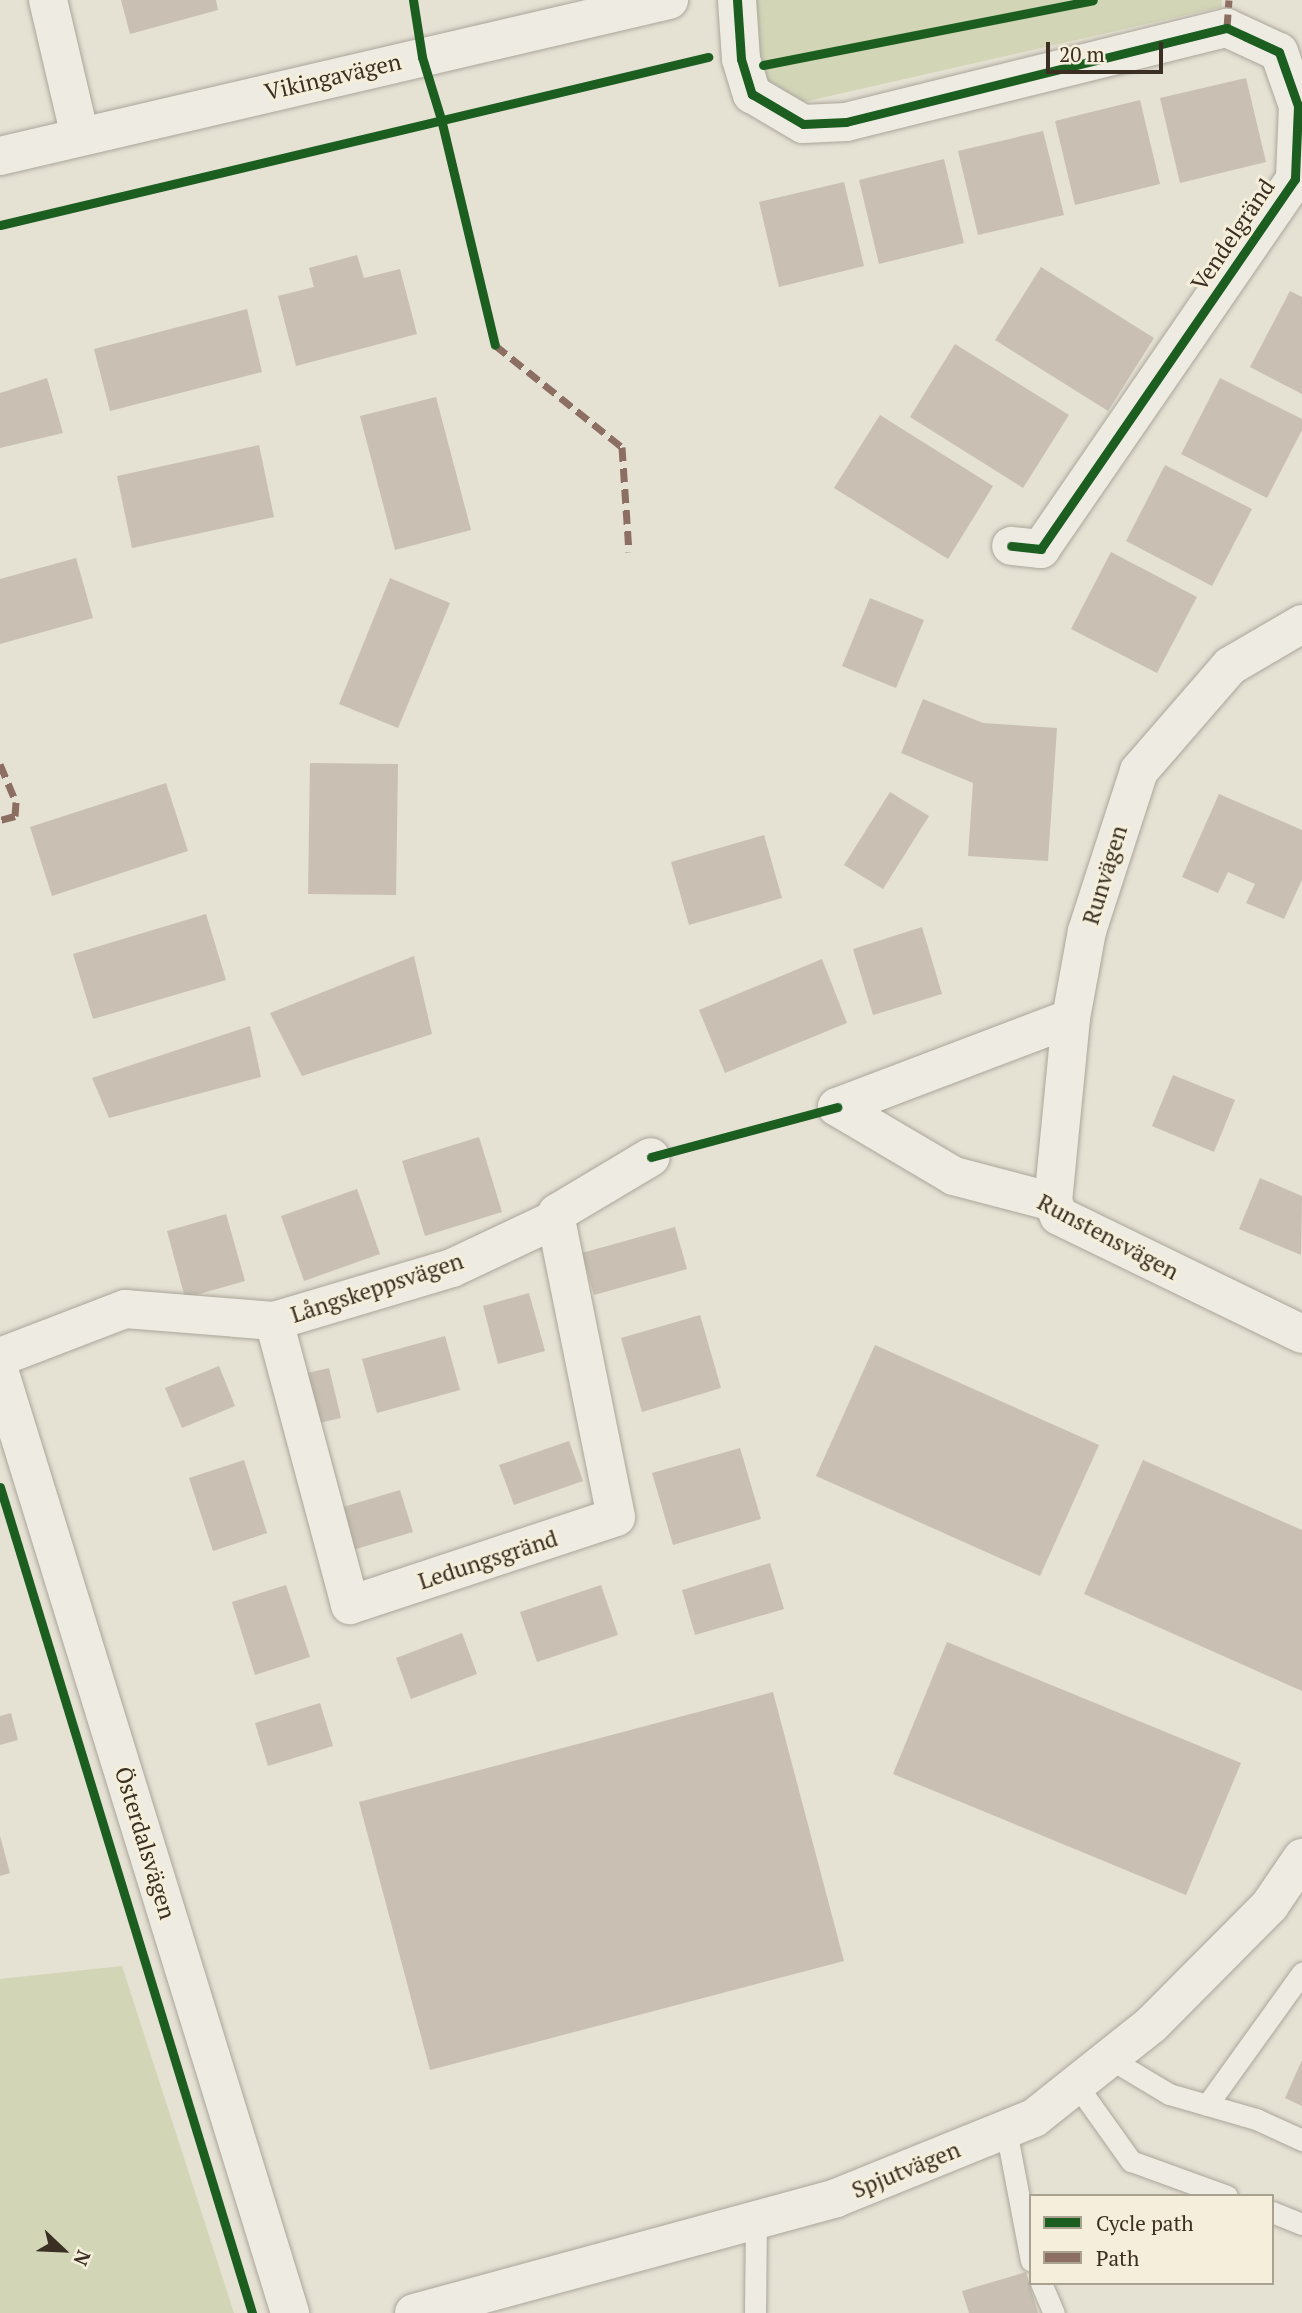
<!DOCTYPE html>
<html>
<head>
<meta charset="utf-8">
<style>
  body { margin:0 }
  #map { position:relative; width:1302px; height:2313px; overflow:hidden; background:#e5e1d3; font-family:"PT Serif",serif }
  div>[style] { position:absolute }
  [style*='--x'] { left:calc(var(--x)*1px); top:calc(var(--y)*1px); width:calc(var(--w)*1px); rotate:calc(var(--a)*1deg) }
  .green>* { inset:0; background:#d2d5b6 }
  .building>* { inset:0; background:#c9c0b3 }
  .roads { filter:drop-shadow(0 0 2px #aba69b) drop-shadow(0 0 2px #aba69b) }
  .service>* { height:21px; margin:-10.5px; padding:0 10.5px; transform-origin:10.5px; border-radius:10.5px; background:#eeebe3 }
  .minor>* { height:38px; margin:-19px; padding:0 19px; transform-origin:19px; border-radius:19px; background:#eeebe3 }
  .quiet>* { height:7px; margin-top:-3.5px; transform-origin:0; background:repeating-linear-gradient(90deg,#8d6e63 0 14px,transparent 0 21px) }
  .cycleway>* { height:9px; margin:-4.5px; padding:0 4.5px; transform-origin:4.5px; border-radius:4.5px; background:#1b5e20 }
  span { translate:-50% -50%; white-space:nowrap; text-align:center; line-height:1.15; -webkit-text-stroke:6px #f4eeda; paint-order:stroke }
  .street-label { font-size:23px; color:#3a2f22 }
  .legend { position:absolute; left:1029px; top:2194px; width:245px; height:91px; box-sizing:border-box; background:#f4eeda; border:2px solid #aaa290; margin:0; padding:9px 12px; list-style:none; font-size:21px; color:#3a2f22 }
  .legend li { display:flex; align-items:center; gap:14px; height:35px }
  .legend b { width:35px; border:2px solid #aaa290 }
  .north { position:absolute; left:28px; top:2215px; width:70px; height:70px; -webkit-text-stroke:5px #f4eeda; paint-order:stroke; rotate:113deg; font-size:19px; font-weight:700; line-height:28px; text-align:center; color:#3a2f22 }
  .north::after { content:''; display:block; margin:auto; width:24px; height:32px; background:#3a2f22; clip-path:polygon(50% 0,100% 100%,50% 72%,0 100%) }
  .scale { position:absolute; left:1046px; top:42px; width:117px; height:32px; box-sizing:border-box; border:4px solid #3a2f22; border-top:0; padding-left:9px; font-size:21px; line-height:24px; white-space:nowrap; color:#3a2f22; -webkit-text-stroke:5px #f4eeda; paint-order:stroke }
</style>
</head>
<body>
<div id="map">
  <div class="green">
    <div style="clip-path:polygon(754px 0,1222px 0,1221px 7px,799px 103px,769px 87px,753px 40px)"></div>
    <div style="clip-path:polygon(122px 1966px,234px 2313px,0 2313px,0 1979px)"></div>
  </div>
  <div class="building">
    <div style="clip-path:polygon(121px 0,216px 0,218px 10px,130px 34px)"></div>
    <div style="clip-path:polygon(1246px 78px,1266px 162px,1180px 183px,1160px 98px)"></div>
    <div style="clip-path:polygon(1140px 100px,1160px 184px,1075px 205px,1055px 121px)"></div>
    <div style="clip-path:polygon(1043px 131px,1064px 215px,978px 235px,958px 151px)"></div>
    <div style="clip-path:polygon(944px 159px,964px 243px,879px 264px,859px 180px)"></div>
    <div style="clip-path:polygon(844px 182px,864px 266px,779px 287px,759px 202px)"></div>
    <div style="clip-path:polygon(357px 255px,364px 278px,400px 269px,417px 334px,296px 366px,278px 296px,314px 287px,309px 268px)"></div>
    <div style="clip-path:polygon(1041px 267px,1154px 338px,1108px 411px,995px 340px)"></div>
    <div style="clip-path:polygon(1290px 291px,1302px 297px,1302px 394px,1250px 367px)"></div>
    <div style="clip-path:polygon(247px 309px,262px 372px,110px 411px,94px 349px)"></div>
    <div style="clip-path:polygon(955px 344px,1069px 415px,1023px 488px,910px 417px)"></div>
    <div style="clip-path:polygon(47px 378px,63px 433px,0 448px,0 393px)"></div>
    <div style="clip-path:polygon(1220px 378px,1302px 419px,1302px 430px,1267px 498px,1181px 454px)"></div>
    <div style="clip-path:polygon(436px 397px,471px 530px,395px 550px,360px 416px)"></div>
    <div style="clip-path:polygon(880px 415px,993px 486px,948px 559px,834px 488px)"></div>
    <div style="clip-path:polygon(259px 445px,274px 517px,132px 548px,117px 476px)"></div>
    <div style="clip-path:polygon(1165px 465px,1252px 509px,1212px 586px,1126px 541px)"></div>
    <div style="clip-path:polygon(1111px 552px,1197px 597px,1157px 673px,1071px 629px)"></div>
    <div style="clip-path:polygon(76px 558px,93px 618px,0 644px,0 579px)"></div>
    <div style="clip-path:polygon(390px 578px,450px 603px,398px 728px,339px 704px)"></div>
    <div style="clip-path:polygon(870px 598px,924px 620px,896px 688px,842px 666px)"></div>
    <div style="clip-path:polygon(923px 699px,983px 723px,1057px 728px,1048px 861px,968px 856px,973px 783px,901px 753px)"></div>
    <div style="clip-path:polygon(310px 763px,398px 764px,396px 895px,308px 894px)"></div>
    <div style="clip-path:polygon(166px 783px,188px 851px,52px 896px,30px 827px)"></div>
    <div style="clip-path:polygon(890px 792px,929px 816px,883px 889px,844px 865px)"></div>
    <div style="clip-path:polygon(1219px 794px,1302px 830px,1302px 880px,1284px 919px,1246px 903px,1255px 884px,1228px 872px,1218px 893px,1182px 877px)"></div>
    <div style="clip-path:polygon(764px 835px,782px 898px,689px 925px,671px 862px)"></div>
    <div style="clip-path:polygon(206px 914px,226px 980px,93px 1019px,73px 954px)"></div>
    <div style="clip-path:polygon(922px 927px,942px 994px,873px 1015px,853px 949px)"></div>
    <div style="clip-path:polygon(414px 956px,432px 1034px,302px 1076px,270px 1013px)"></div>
    <div style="clip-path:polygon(822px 959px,847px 1023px,725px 1073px,699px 1010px)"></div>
    <div style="clip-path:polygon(250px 1026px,261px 1077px,109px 1118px,92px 1078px)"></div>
    <div style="clip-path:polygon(1173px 1075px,1235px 1100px,1214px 1152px,1152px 1126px)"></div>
    <div style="clip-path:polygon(479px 1137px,502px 1212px,425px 1236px,402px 1161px)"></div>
    <div style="clip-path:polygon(1260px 1178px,1302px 1196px,1301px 1255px,1239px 1229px)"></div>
    <div style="clip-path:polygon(357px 1189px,380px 1254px,304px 1281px,281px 1216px)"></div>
    <div style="clip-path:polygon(226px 1214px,245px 1281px,185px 1298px,167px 1231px)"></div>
    <div style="clip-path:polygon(675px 1227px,687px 1269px,594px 1295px,582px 1253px)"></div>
    <div style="clip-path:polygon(529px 1293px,545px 1351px,498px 1364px,483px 1306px)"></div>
    <div style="clip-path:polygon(700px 1315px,721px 1388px,642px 1412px,621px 1338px)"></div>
    <div style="clip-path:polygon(445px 1336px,460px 1390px,377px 1413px,362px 1359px)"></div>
    <div style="clip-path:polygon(875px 1345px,1099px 1445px,1040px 1576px,816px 1476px)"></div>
    <div style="clip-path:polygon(219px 1366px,235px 1406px,182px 1428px,165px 1388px)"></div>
    <div style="clip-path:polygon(329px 1368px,341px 1418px,306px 1426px,294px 1376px)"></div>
    <div style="clip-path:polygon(569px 1441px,583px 1481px,514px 1505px,499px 1465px)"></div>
    <div style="clip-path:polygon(740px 1448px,761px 1519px,673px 1545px,652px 1473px)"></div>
    <div style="clip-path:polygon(244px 1460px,267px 1533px,213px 1551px,189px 1478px)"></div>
    <div style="clip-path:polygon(1143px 1460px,1302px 1530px,1302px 1691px,1084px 1594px)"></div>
    <div style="clip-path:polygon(400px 1490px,413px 1532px,346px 1552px,333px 1510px)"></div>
    <div style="clip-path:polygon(770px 1563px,784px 1609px,695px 1635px,682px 1590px)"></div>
    <div style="clip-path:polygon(286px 1585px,310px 1657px,255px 1675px,232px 1602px)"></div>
    <div style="clip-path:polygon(601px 1585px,618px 1635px,537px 1662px,520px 1612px)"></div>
    <div style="clip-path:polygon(462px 1633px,477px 1674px,411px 1699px,396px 1658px)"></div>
    <div style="clip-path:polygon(947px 1642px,1241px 1763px,1186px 1895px,893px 1774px)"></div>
    <div style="clip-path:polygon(773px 1692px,844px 1961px,430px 2070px,359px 1802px)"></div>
    <div style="clip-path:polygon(320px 1703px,333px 1746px,268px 1766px,255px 1723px)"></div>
    <div style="clip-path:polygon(11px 1713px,18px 1740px,0 1745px,0 1716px)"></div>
    <div style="clip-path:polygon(0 1836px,10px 1873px,0 1876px)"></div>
    <div style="clip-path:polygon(1302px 2060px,1302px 2106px,1285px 2098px)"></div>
    <div style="clip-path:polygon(1026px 2272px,1038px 2313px,969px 2313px,962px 2291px)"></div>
  </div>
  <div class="roads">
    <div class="service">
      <div style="--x:1109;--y:2058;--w:70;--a:31"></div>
      <div style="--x:1169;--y:2094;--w:91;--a:16"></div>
      <div style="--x:1256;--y:2119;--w:51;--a:24.5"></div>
      <div style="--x:1076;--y:2084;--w:95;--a:54.5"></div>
      <div style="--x:1131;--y:2161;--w:102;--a:20"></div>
      <div style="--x:1207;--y:2105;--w:163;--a:-54.3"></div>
      <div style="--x:1006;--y:2130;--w:133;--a:79.2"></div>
      <div style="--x:1272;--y:2212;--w:32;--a:22"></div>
      <div style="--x:1041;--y:2283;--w:33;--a:67"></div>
      <div style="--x:755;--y:2313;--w:93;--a:-89.4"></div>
    </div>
    <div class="minor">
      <div style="--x:48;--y:0;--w:140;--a:76.8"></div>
      <div style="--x:737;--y:0;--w:59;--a:86.1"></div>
      <div style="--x:741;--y:59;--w:37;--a:73"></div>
      <div style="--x:752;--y:94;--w:59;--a:30.5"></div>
      <div style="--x:803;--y:124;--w:43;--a:-2.7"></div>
      <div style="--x:846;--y:122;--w:392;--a:-13.9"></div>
      <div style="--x:1227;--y:28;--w:57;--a:24.8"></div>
      <div style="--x:1279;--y:52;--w:57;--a:70.6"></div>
      <div style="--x:1298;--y:106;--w:73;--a:92.4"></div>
      <div style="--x:1295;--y:179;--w:449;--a:124.5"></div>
      <div style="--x:1041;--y:549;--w:30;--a:-174"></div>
      <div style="--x:0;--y:156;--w:687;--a:-13.13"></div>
      <div style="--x:837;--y:1107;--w:136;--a:30.5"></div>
      <div style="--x:954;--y:1176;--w:102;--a:14.7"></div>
      <div style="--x:1053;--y:1202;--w:15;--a:67"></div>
      <div style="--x:1059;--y:1216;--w:270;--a:25.9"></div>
      <div style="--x:837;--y:1107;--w:250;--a:-20.8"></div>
      <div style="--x:1053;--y:1202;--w:185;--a:-84.4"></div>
      <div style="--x:1071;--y:1018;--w:88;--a:-79.6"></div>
      <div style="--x:1087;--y:931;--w:168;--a:-72"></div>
      <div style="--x:1139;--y:771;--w:139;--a:-49.1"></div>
      <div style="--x:1230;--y:666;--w:83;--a:-30.3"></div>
      <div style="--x:274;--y:1321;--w:294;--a:75"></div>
      <div style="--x:350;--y:1605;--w:280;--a:-18.3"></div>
      <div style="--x:616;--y:1517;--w:304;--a:-101.4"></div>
      <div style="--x:0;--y:1357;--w:134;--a:-21"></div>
      <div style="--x:125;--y:1309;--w:149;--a:4.6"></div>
      <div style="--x:274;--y:1321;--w:186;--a:-16.6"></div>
      <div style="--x:452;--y:1268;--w:115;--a:-25.2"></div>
      <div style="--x:556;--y:1219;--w:6;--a:-81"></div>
      <div style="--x:557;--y:1213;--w:109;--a:-30.8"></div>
      <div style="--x:0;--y:1373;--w:984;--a:72.85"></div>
      <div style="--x:414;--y:2313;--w:437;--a:-15.2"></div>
      <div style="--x:836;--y:2198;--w:214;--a:-22"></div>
      <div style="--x:1034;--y:2118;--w:149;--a:-38.5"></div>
      <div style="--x:1151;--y:2025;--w:169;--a:-45.2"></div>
      <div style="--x:1270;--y:1905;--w:57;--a:-55.8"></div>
    </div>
  </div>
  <div class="quiet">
    <div style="--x:1227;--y:28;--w:28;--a:-86"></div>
    <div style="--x:495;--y:345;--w:163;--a:38.8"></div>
    <div style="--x:622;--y:447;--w:105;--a:86.2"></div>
    <div style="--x:0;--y:764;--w:41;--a:67.2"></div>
    <div style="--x:16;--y:802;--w:14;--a:94"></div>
    <div style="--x:15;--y:816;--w:16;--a:165"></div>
  </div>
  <div class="cycleway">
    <div style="--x:413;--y:0;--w:58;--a:81"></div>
    <div style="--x:422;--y:57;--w:65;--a:73"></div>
    <div style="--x:441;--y:119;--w:232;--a:76.6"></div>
    <div style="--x:737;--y:0;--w:59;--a:86.1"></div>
    <div style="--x:741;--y:59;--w:37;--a:73"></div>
    <div style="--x:752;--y:94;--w:59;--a:30.5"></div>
    <div style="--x:803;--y:124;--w:43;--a:-2.7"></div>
    <div style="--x:846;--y:122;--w:392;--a:-13.9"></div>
    <div style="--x:1227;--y:28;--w:57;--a:24.8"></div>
    <div style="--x:1279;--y:52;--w:57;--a:70.6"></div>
    <div style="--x:1298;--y:106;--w:73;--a:92.4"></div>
    <div style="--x:1295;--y:179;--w:449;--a:124.5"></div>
    <div style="--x:1041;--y:549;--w:30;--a:-174"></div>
    <div style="--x:763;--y:65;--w:336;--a:-11.1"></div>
    <div style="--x:0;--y:225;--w:728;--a:-13.35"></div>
    <div style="--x:651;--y:1157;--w:193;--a:-15"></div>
    <div style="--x:0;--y:1487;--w:864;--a:73.03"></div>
  </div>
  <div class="street-label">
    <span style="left:333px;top:77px;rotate:-13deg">Vikingavägen</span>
    <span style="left:1233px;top:235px;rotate:-56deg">Vendelgränd</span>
    <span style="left:1105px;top:875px;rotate:-73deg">Runvägen</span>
    <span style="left:1108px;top:1237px;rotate:28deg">Runstensvägen</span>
    <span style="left:377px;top:1288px;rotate:-18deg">Långskeppsvägen</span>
    <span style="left:488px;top:1560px;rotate:-18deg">Ledungsgränd</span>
    <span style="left:145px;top:1843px;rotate:73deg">Österdalsvägen</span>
    <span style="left:906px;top:2170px;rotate:-22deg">Spjutvägen</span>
  </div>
  <ul class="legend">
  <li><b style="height:9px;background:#1b5e20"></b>Cycle path</li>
  <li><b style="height:9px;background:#8d6e63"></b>Path</li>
  </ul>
  <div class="north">N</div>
  <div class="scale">20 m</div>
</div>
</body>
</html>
